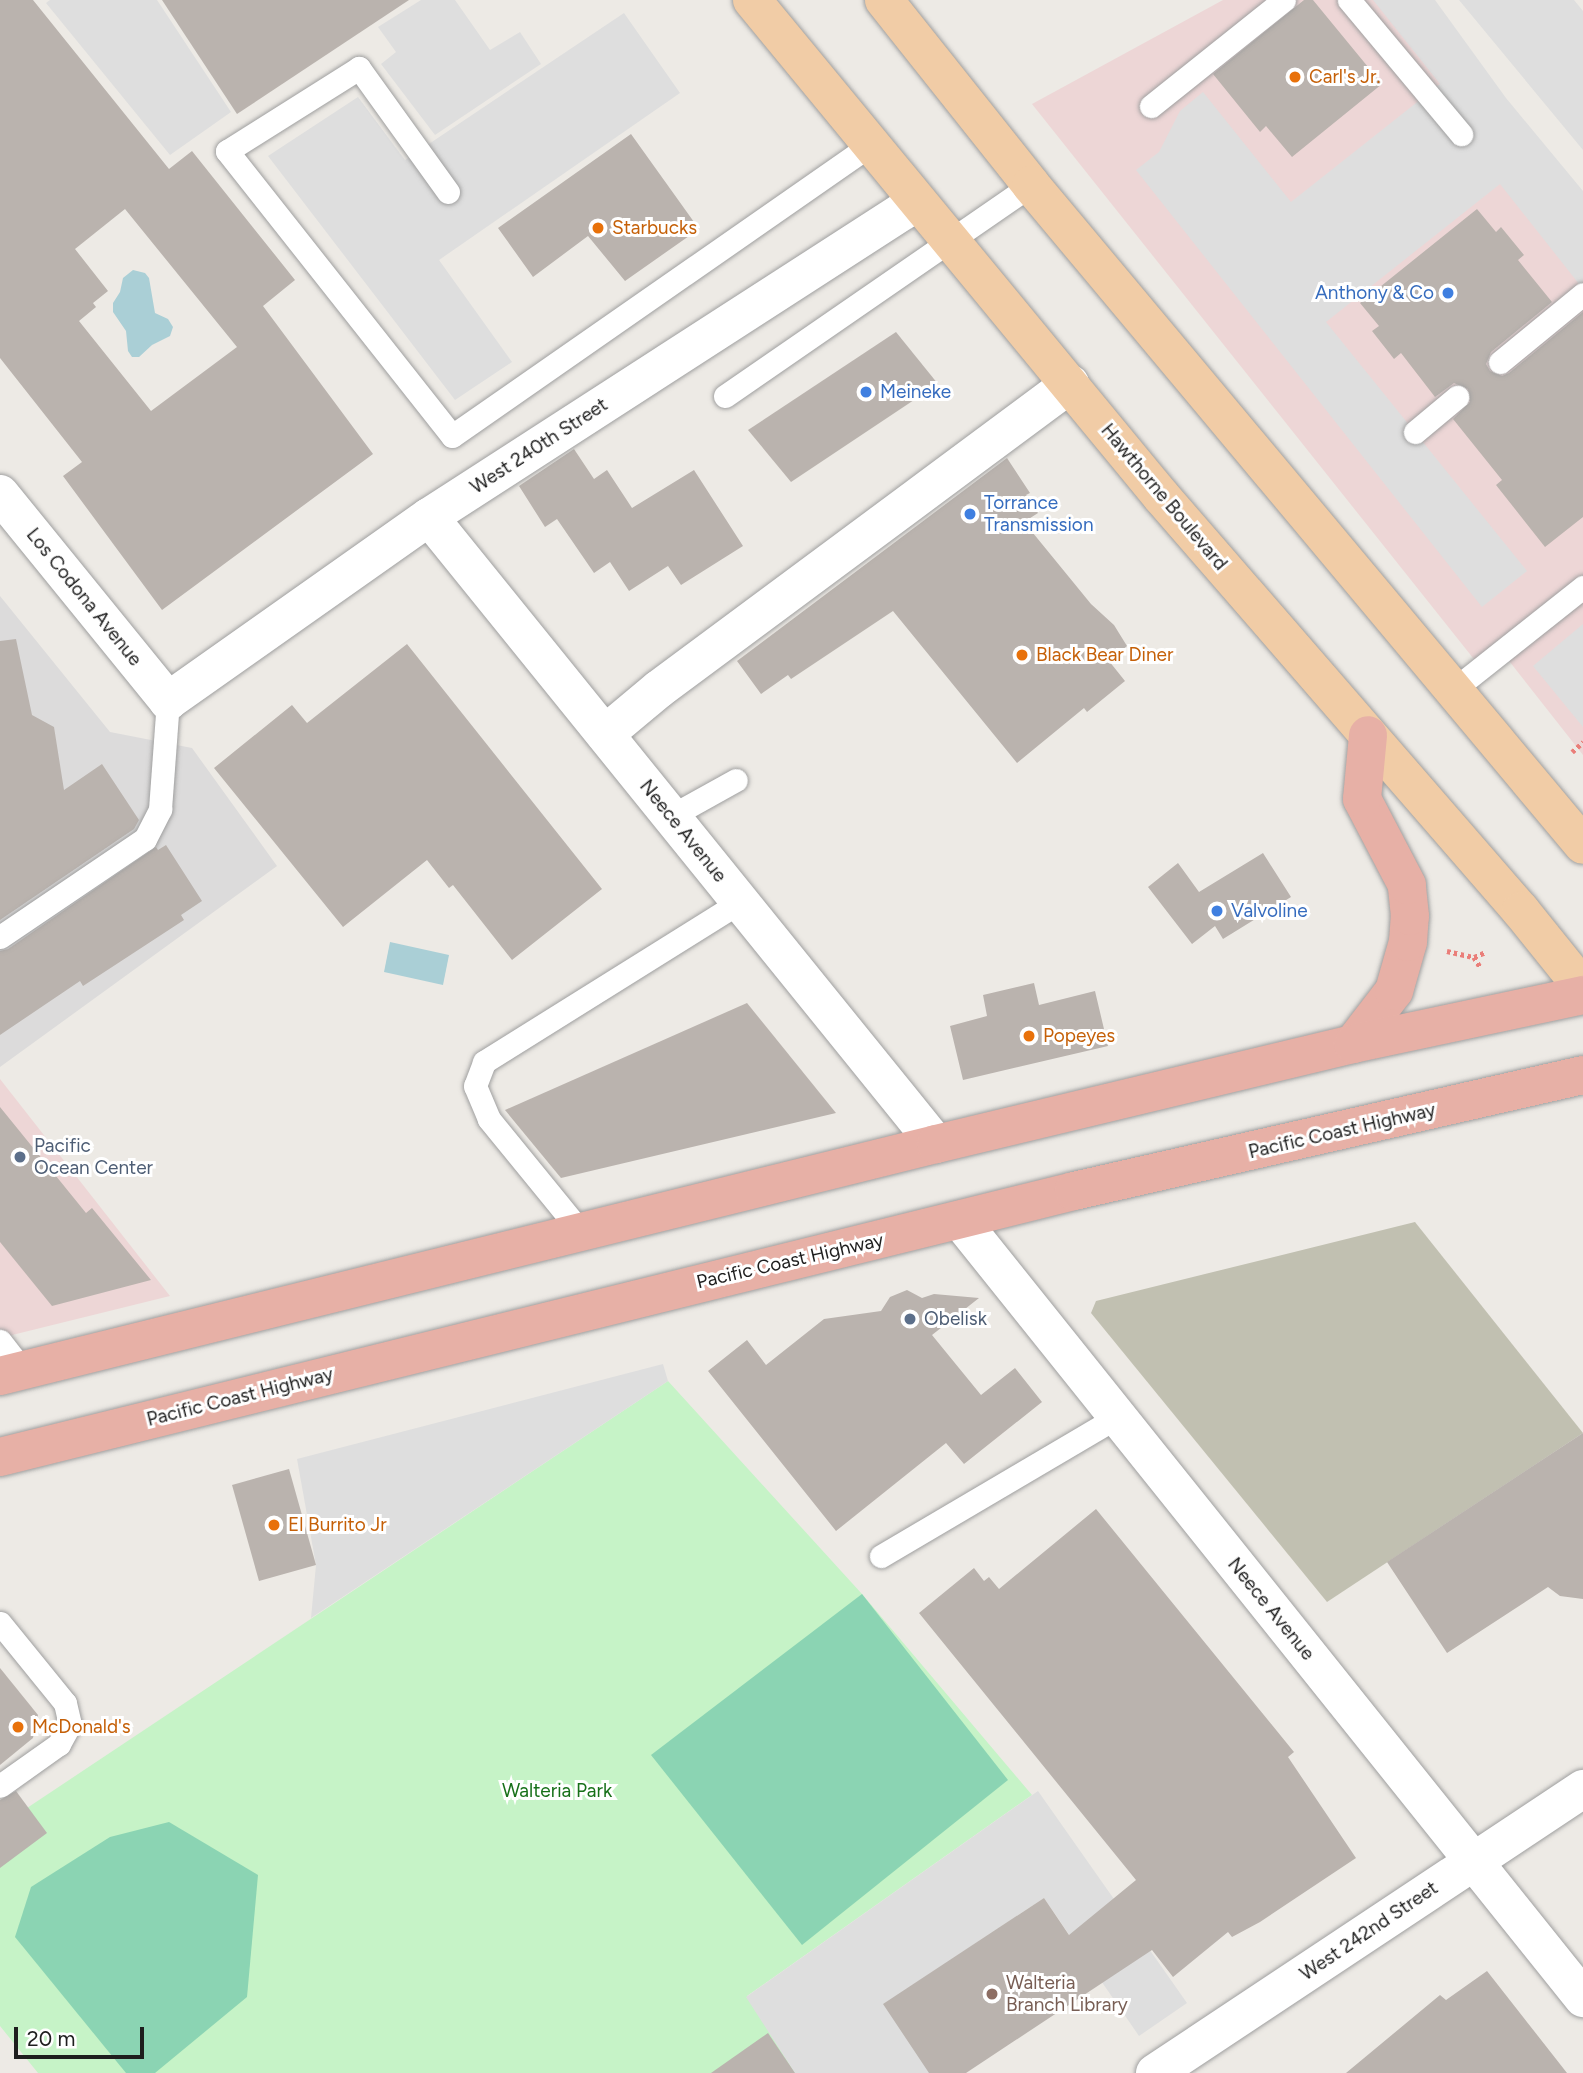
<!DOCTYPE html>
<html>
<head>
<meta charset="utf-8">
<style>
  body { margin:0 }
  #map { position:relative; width:1583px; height:2073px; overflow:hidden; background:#edeae5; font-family:Figtree,sans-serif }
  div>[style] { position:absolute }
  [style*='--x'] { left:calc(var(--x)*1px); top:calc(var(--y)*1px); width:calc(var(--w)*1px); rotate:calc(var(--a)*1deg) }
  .residential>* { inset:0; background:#dcdbdb }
  .commercial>* { inset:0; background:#edd6d6 }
  .construction>* { inset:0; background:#c1c0b1 }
  .park>* { inset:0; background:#c6f3c7 }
  .pitch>* { inset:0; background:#8bd4b3 }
  .parking>* { inset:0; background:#dedede }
  .water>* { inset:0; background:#aacfd6 }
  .building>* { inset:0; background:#bab3ae }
  .path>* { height:4.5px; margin-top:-2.25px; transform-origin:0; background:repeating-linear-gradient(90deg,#ea7e79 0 3.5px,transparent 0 7px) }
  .roads { filter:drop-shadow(0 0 2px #9f9f9f) drop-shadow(0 0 2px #9f9f9f) }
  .service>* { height:23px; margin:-11.5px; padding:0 11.5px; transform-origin:11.5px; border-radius:11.5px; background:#fff }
  .minor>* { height:38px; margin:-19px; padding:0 19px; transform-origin:19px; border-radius:19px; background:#fff }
  .tertiary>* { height:38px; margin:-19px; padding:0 19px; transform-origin:19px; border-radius:19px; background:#fff }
  .primary>* { height:38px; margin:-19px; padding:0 19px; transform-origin:19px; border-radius:19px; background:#f1cca6 }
  .trunk>* { height:38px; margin:-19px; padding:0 19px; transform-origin:19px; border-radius:19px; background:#e7b0a6 }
  .dots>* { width:19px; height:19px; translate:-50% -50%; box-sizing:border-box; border:4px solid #fff; border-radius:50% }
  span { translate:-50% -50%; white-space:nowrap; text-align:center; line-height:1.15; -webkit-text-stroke:6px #fff; paint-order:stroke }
  .food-label { font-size:19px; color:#c56008 }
  .left { translate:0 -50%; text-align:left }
  .shop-label { font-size:19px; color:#366cbe }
  .right { translate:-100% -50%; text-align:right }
  .street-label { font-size:19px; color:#1e1e1e }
  .service-label { font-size:19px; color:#4e5e75 }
  .park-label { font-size:19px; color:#177019 }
  .education-label { font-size:19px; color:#785e54 }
  .scale { position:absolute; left:14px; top:2027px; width:130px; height:32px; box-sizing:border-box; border:4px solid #1e1e1e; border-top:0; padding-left:9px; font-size:21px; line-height:24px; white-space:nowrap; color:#1e1e1e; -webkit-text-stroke:5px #fff; paint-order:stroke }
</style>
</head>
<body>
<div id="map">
  <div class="residential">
    <div style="clip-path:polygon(0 596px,110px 732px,192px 748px,277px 866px,0 1067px)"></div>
  </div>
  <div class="commercial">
    <div style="clip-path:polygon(1223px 0,1422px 0,1583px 204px,1583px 578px,1477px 663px,1032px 104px)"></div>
    <div style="clip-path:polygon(1583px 596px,1583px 755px,1506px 657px)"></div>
    <div style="clip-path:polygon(0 1079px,170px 1296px,0 1338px)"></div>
  </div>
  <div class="construction">
    <div style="clip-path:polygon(1415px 1222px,1583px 1433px,1327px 1602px,1091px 1313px,1096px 1301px)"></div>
  </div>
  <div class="park">
    <div style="clip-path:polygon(668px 1381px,862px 1594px,1032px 1795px,747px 1996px,795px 2073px,38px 2073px,0 2026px,0 1826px)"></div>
  </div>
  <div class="pitch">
    <div style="clip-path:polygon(862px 1594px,1008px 1780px,802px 1945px,651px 1755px)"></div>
    <div style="clip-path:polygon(169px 1822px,258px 1875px,247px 1997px,155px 2073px,126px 2073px,15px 1937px,31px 1887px,110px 1837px)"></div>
  </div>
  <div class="parking">
    <div style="clip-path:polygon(50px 0,157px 0,231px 112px,170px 155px,46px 3px)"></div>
    <div style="clip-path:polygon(421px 0,455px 0,490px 50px,520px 32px,541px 64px,435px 135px,381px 64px,396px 52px,378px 27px)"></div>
    <div style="clip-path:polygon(1373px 0,1435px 0,1506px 98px,1583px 191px,1583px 289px,1500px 184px,1326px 322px,1527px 571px,1482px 607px,1136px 170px,1159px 152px,1180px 111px,1203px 92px,1291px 202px,1440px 84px)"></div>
    <div style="clip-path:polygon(1459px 0,1574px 0,1583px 11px,1583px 150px)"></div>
    <div style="clip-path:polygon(624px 13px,680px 93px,439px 260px,512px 362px,455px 400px,268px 156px,358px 97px,405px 160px)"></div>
    <div style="clip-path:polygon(1583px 624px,1583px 727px,1533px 666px)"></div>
    <div style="clip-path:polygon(663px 1364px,668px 1381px,311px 1618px,316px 1565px,297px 1459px)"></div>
    <div style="clip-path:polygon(1038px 1791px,1187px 2003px,1139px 2036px,1044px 1898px,884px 2004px,932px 2073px,795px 2073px,746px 1997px)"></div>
  </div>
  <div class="water">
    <div style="clip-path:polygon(133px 270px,145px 273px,149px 278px,155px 313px,168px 319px,173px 327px,170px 336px,152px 345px,139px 357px,132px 357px,128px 351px,126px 331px,113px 312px,113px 303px,120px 292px,123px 278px)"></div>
    <div style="clip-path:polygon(390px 942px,449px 955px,443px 985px,384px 972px)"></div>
  </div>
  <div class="building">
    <div style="clip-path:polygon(evenodd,0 0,33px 0,169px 169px,192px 151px,295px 280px,263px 306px,373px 454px,162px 610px,63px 476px,82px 462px,0 358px,0 0,125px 209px,237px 347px,151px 411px,79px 321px,96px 307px,93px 303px,108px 291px,75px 249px,125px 209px)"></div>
    <div style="clip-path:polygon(162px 0,409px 0,237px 114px)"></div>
    <div style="clip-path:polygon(1304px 0,1313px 0,1382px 84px,1292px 157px,1266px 126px,1260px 132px,1213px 74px)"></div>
    <div style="clip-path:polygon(631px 134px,699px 229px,625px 281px,588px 236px,533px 277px,498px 228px)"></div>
    <div style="clip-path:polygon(1477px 209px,1496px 232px,1501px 227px,1524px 255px,1518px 260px,1552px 302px,1491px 352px,1486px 364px,1490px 371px,1502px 376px,1509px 373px,1583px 312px,1583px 517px,1545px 547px,1496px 485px,1502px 480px,1453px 419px,1470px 402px,1468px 389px,1454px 383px,1435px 397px,1401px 353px,1394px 359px,1372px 331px,1379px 326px,1360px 303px)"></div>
    <div style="clip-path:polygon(896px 332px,938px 384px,791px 482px,748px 430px)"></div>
    <div style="clip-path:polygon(574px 449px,594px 479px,607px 470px,632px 508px,694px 470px,743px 546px,681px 585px,668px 566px,629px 591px,610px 562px,594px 573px,557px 519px,545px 527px,519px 486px)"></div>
    <div style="clip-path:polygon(1007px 458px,1030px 493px,1026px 495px,1038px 513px,1024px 522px,1091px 604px,1114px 625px,1127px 646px,1109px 661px,1125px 681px,1087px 712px,1084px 708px,1017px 763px,893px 611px,791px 679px,788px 675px,761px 694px,737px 661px)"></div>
    <div style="clip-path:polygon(16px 639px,32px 715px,54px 727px,64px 790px,102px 764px,139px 820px,134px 829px,0 920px,0 641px)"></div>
    <div style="clip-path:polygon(407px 644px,602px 889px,512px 960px,453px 885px,449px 888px,427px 860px,343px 927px,214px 768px,292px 705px,307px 723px)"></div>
    <div style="clip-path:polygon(166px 845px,202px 901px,181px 915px,184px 920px,83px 986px,80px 981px,0 1035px,0 951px,8px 949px,156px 847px,158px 850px)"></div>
    <div style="clip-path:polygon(1263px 853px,1291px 897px,1223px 939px,1215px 926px,1192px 944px,1148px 887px,1178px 863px,1199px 892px)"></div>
    <div style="clip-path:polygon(1034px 983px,1039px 1005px,1095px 991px,1108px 1046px,963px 1080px,950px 1026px,987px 1016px,983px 995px)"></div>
    <div style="clip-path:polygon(747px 1003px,836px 1113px,561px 1178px,505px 1110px)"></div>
    <div style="clip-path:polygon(0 1107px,86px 1213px,92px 1208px,151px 1280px,52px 1306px,0 1242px)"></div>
    <div style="clip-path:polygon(907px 1290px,922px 1298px,934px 1294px,979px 1298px,932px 1335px,981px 1395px,1015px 1368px,1042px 1402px,964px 1464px,946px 1443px,836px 1531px,708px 1371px,747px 1340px,766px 1365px,824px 1319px,881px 1311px,890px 1297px)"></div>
    <div style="clip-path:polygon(1583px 1433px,1583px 1599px,1560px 1596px,1548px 1587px,1447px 1653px,1387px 1562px)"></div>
    <div style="clip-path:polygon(289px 1469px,316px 1565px,259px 1581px,232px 1485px)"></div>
    <div style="clip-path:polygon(1096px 1509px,1294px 1752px,1288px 1757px,1356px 1858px,1260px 1922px,1232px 1937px,1228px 1932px,1173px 1977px,1152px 1950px,966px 2073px,929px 2073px,883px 2004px,1044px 1898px,1069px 1935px,1136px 1880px,919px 1613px,974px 1568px,984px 1581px,989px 1577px,999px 1589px)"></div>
    <div style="clip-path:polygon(0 1668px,38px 1715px,33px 1738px,0 1765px)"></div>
    <div style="clip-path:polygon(16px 1791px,47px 1833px,0 1868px,0 1800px)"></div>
    <div style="clip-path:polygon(1487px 1971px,1567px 2073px,1346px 2073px,1440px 1995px,1446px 2000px)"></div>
    <div style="clip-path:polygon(768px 2033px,795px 2073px,711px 2073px)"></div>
  </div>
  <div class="path">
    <div style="--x:1572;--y:752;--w:15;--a:-42"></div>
    <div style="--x:1447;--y:951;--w:28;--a:13"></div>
    <div style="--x:1474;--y:957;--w:13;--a:58"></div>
    <div style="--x:1474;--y:957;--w:13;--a:-23"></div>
  </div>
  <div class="roads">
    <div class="service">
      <div style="--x:1349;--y:0;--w:175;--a:50.1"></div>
      <div style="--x:1151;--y:106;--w:170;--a:-38.6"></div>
      <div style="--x:448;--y:192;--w:153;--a:-125.7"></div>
      <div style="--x:359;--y:68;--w:156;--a:147.8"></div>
      <div style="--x:227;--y:151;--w:363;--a:51.7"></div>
      <div style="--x:452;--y:436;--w:509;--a:-34.84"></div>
      <div style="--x:1500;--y:362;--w:107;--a:-39.3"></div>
      <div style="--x:725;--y:396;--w:372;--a:-34.6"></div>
      <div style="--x:1415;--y:432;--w:55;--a:-39.8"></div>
      <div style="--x:1453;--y:690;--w:166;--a:-38.4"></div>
      <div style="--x:671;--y:816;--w:74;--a:-29"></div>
      <div style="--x:0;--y:937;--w:175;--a:-34.1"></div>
      <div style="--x:145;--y:839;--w:34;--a:-63"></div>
      <div style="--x:160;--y:809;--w:108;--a:-85.8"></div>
      <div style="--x:581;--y:1232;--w:146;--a:-129.2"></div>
      <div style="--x:489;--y:1119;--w:36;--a:-113"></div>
      <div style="--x:475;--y:1086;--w:26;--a:-69"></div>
      <div style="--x:484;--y:1062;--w:302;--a:-32"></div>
      <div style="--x:0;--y:1341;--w:37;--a:52"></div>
      <div style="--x:881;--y:1556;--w:274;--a:-30.5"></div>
      <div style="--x:0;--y:1623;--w:103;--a:50.9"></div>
      <div style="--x:65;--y:1703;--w:22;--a:77"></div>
      <div style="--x:70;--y:1724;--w:23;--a:119"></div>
      <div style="--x:59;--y:1744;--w:72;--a:144.6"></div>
    </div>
    <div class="minor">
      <div style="--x:0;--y:494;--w:267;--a:50.9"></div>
      <div style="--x:168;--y:701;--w:319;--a:-35.2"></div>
      <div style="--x:429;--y:517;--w:581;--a:-32.84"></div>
      <div style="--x:429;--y:517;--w:806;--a:51.04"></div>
      <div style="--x:605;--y:734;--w:70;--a:-39.8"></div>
      <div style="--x:659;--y:689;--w:512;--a:-36.58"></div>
      <div style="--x:960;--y:1220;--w:997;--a:51.31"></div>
    </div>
    <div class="tertiary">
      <div style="--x:1155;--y:2073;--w:514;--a:-33.57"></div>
    </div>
    <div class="primary">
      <div style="--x:752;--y:0;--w:643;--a:50.49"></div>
      <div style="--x:1161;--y:496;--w:549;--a:49.06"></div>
      <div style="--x:1521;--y:911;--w:99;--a:51.2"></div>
      <div style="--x:884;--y:0;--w:236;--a:51.5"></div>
      <div style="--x:1031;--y:185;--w:860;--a:50.09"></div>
    </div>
    <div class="trunk">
      <div style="--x:1353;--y:1044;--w:67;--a:-52.3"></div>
      <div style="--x:1394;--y:991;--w:51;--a:-74.1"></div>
      <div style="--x:1408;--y:942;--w:26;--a:-86"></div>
      <div style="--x:1410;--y:916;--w:31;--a:-96"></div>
      <div style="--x:1407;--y:885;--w:97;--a:-117.6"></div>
      <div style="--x:1362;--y:799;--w:64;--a:-84.6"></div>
      <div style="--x:0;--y:1376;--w:964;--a:-13.92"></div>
      <div style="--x:936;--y:1144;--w:429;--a:-13.5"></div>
      <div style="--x:1353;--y:1044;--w:235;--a:-12"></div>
      <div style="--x:0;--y:1457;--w:1106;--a:-13.91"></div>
      <div style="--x:1074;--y:1191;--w:522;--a:-12.84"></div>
    </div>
  </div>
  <div class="dots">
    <div style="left:1295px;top:77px;background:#e8710a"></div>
    <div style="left:598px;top:228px;background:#e8710a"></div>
    <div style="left:1448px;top:293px;background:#3f7fe0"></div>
    <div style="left:866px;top:392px;background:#3f7fe0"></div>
    <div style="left:970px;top:514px;background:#3f7fe0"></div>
    <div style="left:1022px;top:655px;background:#e8710a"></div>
    <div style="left:1217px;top:911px;background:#3f7fe0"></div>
    <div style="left:1029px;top:1036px;background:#e8710a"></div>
    <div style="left:20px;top:1157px;background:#5c6f8a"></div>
    <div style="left:910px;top:1319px;background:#5c6f8a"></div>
    <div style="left:274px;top:1525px;background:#e8710a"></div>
    <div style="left:18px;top:1727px;background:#e8710a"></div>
    <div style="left:992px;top:1994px;background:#8d6e63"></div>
  </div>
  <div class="food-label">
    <span class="left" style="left:1309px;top:77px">Carl's Jr.</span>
    <span class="left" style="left:612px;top:228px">Starbucks</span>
    <span class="left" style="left:1036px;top:655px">Black Bear Diner</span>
    <span class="left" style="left:1043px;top:1036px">Popeyes</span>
    <span class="left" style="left:288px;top:1525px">El Burrito Jr</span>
    <span class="left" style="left:32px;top:1727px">McDonald's</span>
  </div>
  <div class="shop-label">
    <span class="right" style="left:1434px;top:293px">Anthony &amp; Co</span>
    <span class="left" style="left:880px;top:392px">Meineke</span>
    <span class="left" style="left:984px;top:514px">Torrance<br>Transmission</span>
    <span class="left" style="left:1231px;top:911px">Valvoline</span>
  </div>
  <div class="street-label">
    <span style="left:539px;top:446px;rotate:-33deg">West 240th Street</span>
    <span style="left:1164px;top:497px;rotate:50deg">Hawthorne Boulevard</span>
    <span style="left:84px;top:597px;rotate:51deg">Los Codona Avenue</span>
    <span style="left:683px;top:831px;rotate:51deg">Neece Avenue</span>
    <span style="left:1342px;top:1131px;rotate:-13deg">Pacific Coast Highway</span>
    <span style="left:790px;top:1261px;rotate:-13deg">Pacific Coast Highway</span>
    <span style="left:240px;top:1397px;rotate:-14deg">Pacific Coast Highway</span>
    <span style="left:1271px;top:1609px;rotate:51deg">Neece Avenue</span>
    <span style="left:1369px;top:1931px;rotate:-34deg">West 242nd Street</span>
  </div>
  <div class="service-label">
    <span class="left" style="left:34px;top:1157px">Pacific<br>Ocean Center</span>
    <span class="left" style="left:924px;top:1319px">Obelisk</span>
  </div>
  <div class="park-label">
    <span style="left:557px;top:1791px">Walteria Park</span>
  </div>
  <div class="education-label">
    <span class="left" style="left:1006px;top:1994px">Walteria<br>Branch Library</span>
  </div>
  <div class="scale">20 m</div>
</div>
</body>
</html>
